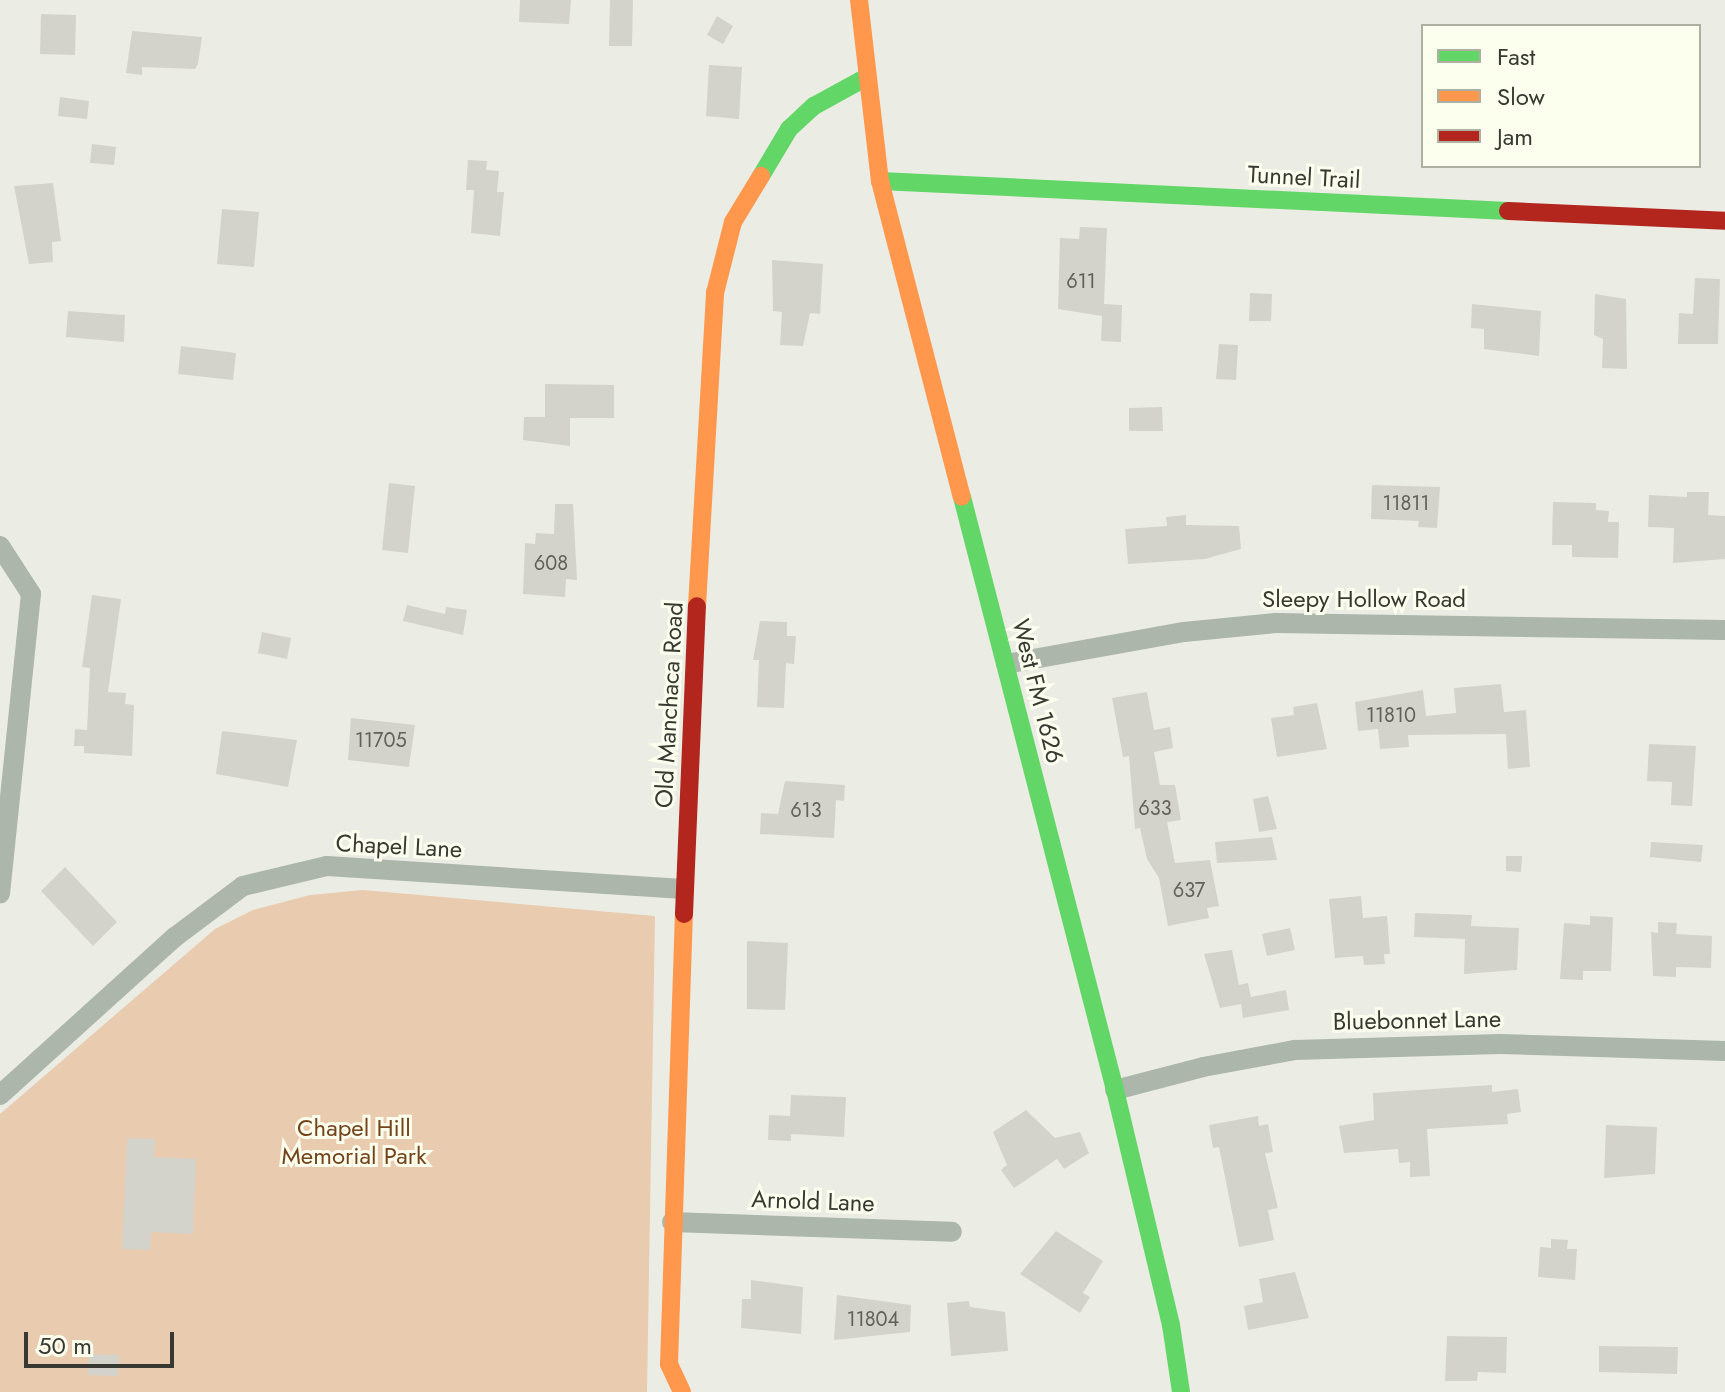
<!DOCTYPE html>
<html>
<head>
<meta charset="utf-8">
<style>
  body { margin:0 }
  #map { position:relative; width:1725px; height:1392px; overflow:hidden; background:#ebede4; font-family:Jost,sans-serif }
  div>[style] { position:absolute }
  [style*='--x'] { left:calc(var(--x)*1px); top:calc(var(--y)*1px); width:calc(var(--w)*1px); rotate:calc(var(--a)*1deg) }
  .green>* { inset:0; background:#e9cbb0 }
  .building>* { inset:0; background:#d3d3cb }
  .street>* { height:20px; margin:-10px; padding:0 10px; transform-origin:10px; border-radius:10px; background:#adb6ab }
  .fast>* { height:18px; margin:-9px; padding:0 9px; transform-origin:9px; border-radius:9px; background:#63d668 }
  .slow>* { height:18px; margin:-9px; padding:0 9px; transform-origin:9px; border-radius:9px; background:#ff974d }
  .jam>* { height:18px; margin:-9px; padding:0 9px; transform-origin:9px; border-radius:9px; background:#b3261e }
  span { translate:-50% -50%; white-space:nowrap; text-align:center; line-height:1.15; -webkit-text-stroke:6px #fcffed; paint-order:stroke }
  .number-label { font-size:20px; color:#60615a }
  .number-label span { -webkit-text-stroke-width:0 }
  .street-label { font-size:24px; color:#383932 }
  .park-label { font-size:24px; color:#74431b }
  .legend { position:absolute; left:1421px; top:24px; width:280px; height:144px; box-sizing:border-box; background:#fcffed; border:2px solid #aeb0a2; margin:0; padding:10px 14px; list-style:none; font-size:24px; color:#383932 }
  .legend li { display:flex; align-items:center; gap:16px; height:40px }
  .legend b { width:40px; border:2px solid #aeb0a2 }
  .scale { position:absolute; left:24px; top:1332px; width:150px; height:36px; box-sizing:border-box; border:4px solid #383932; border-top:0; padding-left:10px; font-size:24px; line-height:28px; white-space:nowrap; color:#383932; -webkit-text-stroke:6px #fcffed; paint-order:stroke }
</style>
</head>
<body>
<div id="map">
  <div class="green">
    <div style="clip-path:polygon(363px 890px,655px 916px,647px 1392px,0 1392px,0 1114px,215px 929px,253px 910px,310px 895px)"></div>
  </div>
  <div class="building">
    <div style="clip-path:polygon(520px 0,571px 0,569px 24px,519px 22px)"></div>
    <div style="clip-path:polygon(610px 0,633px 0,632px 46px,609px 46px)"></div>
    <div style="clip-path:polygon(41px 14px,76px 15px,75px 55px,40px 54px)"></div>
    <div style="clip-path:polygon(717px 16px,733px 26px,723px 44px,707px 35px)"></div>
    <div style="clip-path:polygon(132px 31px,202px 37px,198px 64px,195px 69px,142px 67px,142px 75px,126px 73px)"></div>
    <div style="clip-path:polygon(709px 65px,742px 67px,739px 119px,706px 116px)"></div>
    <div style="clip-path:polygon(60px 97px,89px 101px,87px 119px,58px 116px)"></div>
    <div style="clip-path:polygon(92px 144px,116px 147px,114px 165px,90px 163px)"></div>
    <div style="clip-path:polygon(468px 160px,487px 161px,486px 170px,499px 171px,497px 192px,504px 192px,500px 236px,471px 233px,474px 190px,466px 190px)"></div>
    <div style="clip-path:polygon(53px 183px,61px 241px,52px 242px,53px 262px,29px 264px,14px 186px)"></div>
    <div style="clip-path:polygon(222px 209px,259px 212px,254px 267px,217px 264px)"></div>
    <div style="clip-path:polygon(1080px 227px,1107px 228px,1104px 304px,1122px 305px,1121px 342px,1101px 341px,1102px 316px,1058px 309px,1060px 238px,1079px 239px)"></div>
    <div style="clip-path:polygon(772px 260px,823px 264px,820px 314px,810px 313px,803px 346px,780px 345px,782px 312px,773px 311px)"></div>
    <div style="clip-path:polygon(1695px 278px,1720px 279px,1718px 344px,1678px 344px,1679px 313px,1693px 314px)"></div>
    <div style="clip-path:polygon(1250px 293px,1272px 294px,1271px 321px,1249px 321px)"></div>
    <div style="clip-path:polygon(1595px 294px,1626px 299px,1627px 369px,1602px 368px,1603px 339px,1594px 335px)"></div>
    <div style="clip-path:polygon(1472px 304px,1541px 311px,1539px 356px,1484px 349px,1484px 329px,1471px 328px)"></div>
    <div style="clip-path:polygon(68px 311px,125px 315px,124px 342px,66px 337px)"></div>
    <div style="clip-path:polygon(1219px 344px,1238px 345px,1236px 380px,1216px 379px)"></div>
    <div style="clip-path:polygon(181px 346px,236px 353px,233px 380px,178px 374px)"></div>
    <div style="clip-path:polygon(545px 384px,614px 385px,614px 418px,570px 418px,570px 446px,523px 440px,524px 417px,545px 417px)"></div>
    <div style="clip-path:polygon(1162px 407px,1163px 431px,1129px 431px,1129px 408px)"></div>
    <div style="clip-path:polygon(389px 483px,415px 486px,408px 553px,382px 550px)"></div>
    <div style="clip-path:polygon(1372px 485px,1440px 487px,1437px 528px,1418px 527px,1419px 521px,1371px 519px)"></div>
    <div style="clip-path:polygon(1687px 492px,1709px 492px,1708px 515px,1725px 516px,1725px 559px,1673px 563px,1674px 528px,1648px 527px,1649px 495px,1687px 497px)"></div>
    <div style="clip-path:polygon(1553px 502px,1596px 503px,1596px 510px,1609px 511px,1608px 522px,1619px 522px,1618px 558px,1572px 557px,1572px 545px,1552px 545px)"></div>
    <div style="clip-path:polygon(555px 504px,573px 504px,577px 580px,566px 579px,565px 597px,523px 594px,525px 543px,535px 544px,536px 533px,554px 534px)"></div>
    <div style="clip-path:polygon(1186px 515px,1186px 525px,1239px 526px,1241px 549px,1205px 559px,1128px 564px,1125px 529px,1167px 526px,1166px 517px)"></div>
    <div style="clip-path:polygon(92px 595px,121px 599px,108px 692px,126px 693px,125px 704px,134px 705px,132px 756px,84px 753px,84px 746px,74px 746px,75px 729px,87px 730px,90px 668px,82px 667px)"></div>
    <div style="clip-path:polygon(407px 605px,445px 614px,446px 607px,467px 610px,463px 635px,403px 621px)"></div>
    <div style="clip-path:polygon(760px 621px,787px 622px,787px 636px,796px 636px,794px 664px,786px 663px,784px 708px,757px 707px,759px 660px,753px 660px)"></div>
    <div style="clip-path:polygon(262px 632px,291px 638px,287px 659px,258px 653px)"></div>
    <div style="clip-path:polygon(1501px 684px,1504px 712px,1526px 710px,1530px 767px,1508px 769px,1506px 734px,1408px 735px,1409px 747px,1380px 749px,1378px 729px,1358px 731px,1355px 702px,1423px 690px,1426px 716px,1456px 713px,1454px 688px)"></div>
    <div style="clip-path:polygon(1147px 692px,1154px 730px,1170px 727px,1173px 748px,1154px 752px,1160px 785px,1175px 785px,1181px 820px,1167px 822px,1175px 863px,1210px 860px,1219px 906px,1207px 908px,1209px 918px,1168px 926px,1159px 878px,1147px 859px,1140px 828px,1135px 829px,1129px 756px,1123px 757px,1112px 698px)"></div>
    <div style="clip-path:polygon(1317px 703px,1327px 749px,1277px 757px,1271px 718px,1294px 715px,1293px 707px)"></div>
    <div style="clip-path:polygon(351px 718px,415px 725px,409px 767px,348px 760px)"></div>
    <div style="clip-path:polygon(222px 731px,297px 740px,288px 787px,216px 774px)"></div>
    <div style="clip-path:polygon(1649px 744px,1696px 746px,1692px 806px,1671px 805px,1672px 782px,1647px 781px)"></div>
    <div style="clip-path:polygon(785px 781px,845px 785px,844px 801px,836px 800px,834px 838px,760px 834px,761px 813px,778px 814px)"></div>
    <div style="clip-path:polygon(1268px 796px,1277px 829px,1259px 832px,1253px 799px)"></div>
    <div style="clip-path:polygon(1272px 837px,1277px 860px,1217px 863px,1215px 842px)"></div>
    <div style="clip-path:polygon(1651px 842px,1703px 845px,1701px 862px,1650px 857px)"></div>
    <div style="clip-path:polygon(1506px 856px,1522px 856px,1521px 872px,1506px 871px)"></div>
    <div style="clip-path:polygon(65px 867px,117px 922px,93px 946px,41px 891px)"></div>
    <div style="clip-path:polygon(1361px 896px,1363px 918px,1387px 916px,1390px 954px,1384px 954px,1385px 964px,1364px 965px,1363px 956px,1335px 958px,1329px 899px)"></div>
    <div style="clip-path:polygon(1415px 913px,1472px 915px,1471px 926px,1519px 928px,1517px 970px,1464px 974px,1465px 939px,1414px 937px)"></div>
    <div style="clip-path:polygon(1590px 916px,1613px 917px,1611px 971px,1583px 971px,1583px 980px,1560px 979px,1564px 923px,1590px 925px)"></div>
    <div style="clip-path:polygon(1658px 922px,1677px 923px,1676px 934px,1712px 936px,1711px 968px,1676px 967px,1676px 977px,1653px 976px,1651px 932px,1658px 933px)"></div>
    <div style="clip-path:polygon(1290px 928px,1295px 950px,1267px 956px,1262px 934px)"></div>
    <div style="clip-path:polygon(747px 941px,788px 943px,785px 1010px,747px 1009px)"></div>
    <div style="clip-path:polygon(1232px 950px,1239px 985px,1248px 983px,1251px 997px,1286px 990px,1289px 1010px,1243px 1018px,1241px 1004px,1220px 1008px,1204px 954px)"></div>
    <div style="clip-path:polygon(1492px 1085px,1492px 1092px,1518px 1089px,1521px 1112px,1507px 1114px,1508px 1124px,1427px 1129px,1430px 1176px,1410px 1177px,1410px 1162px,1399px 1163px,1398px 1149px,1344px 1153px,1339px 1126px,1374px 1120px,1373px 1093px)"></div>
    <div style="clip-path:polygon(791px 1095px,846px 1097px,844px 1137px,791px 1134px,791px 1141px,768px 1140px,769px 1115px,790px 1116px)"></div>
    <div style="clip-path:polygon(1026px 1110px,1055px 1138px,1080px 1132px,1089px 1153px,1064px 1169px,1057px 1159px,1014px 1188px,1001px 1170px,1007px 1165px,993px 1132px)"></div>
    <div style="clip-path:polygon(1258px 1116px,1259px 1126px,1268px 1124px,1273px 1152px,1265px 1153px,1278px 1208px,1268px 1210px,1274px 1240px,1239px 1247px,1219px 1147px,1213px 1148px,1209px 1125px)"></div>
    <div style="clip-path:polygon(1606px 1125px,1657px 1127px,1655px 1174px,1604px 1178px)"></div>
    <div style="clip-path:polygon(127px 1138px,155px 1139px,154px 1157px,196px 1159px,193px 1234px,151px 1232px,150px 1250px,122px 1249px)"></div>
    <div style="clip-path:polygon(1056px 1231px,1103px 1261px,1083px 1293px,1090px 1297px,1080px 1313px,1020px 1274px)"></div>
    <div style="clip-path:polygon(1551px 1239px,1568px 1240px,1567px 1249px,1577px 1249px,1575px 1280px,1538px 1277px,1540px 1247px,1551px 1248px)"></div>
    <div style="clip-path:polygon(1295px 1272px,1309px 1318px,1248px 1330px,1244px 1306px,1263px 1302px,1259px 1279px)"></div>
    <div style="clip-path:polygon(751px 1280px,803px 1287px,801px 1334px,741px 1328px,742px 1299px,751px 1299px)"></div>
    <div style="clip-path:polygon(837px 1295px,911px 1305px,910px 1332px,834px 1340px)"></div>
    <div style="clip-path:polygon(969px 1301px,970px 1307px,1005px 1312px,1008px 1351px,951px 1356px,947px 1303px)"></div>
    <div style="clip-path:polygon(1447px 1336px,1507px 1337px,1506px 1373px,1478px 1372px,1477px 1381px,1445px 1381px)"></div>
    <div style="clip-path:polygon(1599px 1346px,1678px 1347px,1677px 1374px,1599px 1372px)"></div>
    <div style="clip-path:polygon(89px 1354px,119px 1355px,118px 1376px,88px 1375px)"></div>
  </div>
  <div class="street">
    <div style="--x:0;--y:546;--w:57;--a:57.1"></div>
    <div style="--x:31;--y:594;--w:301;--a:95.9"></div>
    <div style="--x:1006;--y:664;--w:181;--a:-10.2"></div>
    <div style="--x:1184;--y:632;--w:92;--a:-5.6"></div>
    <div style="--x:1276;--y:623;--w:449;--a:0.9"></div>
    <div style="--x:1115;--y:1090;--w:91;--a:-14.6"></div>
    <div style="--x:1203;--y:1067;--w:94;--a:-10.5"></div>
    <div style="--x:1295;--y:1050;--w:205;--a:-1.7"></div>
    <div style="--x:1500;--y:1044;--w:225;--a:1.8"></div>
    <div style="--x:0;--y:1095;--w:236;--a:-42.1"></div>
    <div style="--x:175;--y:937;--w:85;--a:-36.9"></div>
    <div style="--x:243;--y:886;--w:86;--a:-13.4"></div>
    <div style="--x:327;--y:866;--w:357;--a:3.7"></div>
    <div style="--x:672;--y:1222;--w:280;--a:2"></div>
  </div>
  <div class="fast">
    <div style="--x:761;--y:176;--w:55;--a:-59.2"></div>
    <div style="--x:789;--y:129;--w:34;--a:-43"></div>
    <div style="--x:814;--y:106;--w:60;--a:-28.7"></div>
    <div style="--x:880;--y:181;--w:629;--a:2.73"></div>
    <div style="--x:962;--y:497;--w:612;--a:75.53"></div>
    <div style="--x:1115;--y:1090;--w:242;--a:76.6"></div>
    <div style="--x:1171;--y:1325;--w:68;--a:81.5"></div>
  </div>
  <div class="slow">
    <div style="--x:859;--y:0;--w:182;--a:83.4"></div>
    <div style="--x:880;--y:181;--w:326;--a:75.5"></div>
    <div style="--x:697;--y:606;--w:314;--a:-86.7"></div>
    <div style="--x:715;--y:293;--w:73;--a:-75.8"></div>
    <div style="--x:733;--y:222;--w:54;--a:-58.7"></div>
    <div style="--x:682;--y:1392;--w:31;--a:-115"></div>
    <div style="--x:669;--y:1364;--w:450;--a:-88.1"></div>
  </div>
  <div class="jam">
    <div style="--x:1508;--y:211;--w:217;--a:2.6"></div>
    <div style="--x:684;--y:914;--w:308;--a:-87.6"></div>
  </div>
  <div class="number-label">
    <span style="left:1081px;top:281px">611</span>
    <span style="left:1406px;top:503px">11811</span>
    <span style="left:551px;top:563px">608</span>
    <span style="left:1391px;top:715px">11810</span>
    <span style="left:381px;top:740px">11705</span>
    <span style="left:1155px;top:808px">633</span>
    <span style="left:806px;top:810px">613</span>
    <span style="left:1189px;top:890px">637</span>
    <span style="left:873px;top:1319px">11804</span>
  </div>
  <div class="street-label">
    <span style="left:1304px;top:177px;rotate:3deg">Tunnel Trail</span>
    <span style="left:1364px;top:599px">Sleepy Hollow Road</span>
    <span style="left:1038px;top:691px;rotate:76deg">West FM 1626</span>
    <span style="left:669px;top:705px;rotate:-87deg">Old Manchaca Road</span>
    <span style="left:399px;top:846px;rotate:3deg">Chapel Lane</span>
    <span style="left:1417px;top:1020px;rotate:-1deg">Bluebonnet Lane</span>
    <span style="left:813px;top:1201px;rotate:2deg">Arnold Lane</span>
  </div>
  <div class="park-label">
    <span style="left:354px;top:1142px">Chapel Hill<br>Memorial Park</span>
  </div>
  <ul class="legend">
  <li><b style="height:10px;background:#63d668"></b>Fast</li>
  <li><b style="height:10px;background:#ff974d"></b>Slow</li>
  <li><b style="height:10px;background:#b3261e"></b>Jam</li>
  </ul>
  <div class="scale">50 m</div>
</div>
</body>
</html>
